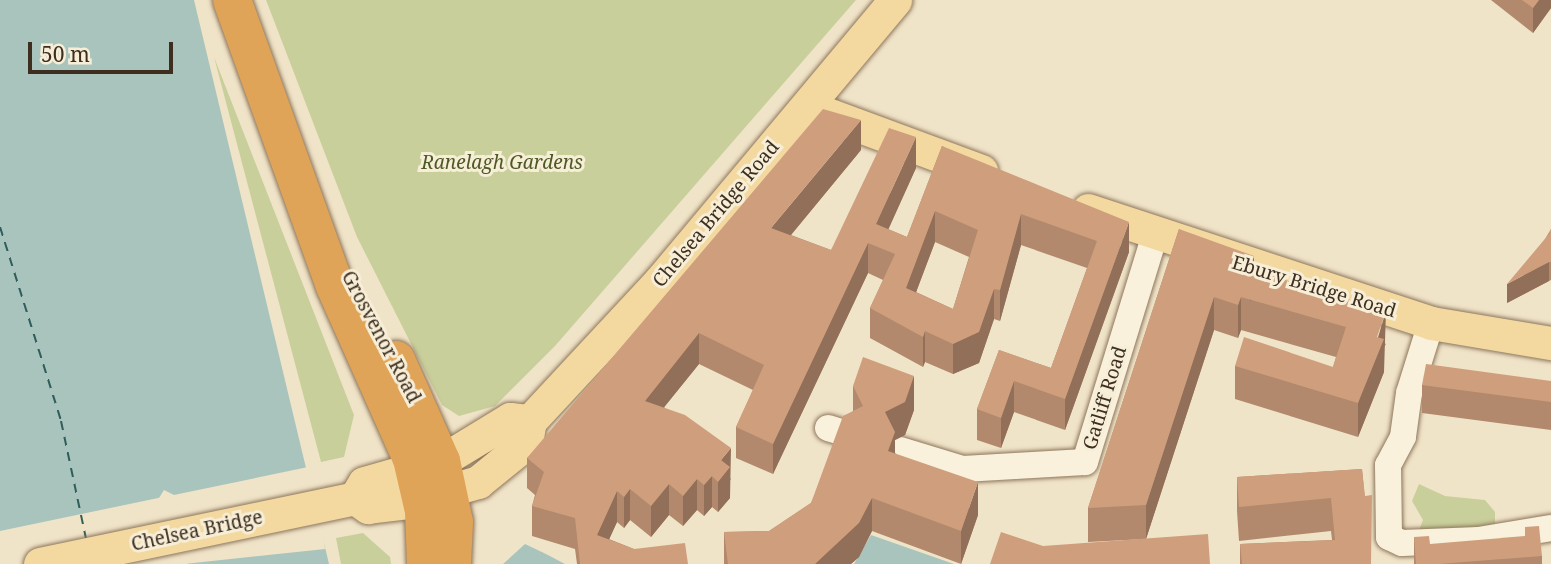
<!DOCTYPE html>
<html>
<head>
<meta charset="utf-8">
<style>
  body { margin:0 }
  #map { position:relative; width:1551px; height:564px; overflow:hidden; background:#f0e4c8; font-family:"Noto Serif",serif }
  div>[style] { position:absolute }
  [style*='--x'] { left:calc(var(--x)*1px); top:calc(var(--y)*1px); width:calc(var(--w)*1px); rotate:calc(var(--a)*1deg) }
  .green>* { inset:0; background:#c9cf9b }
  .water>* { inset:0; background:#a9c4bc }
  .pier>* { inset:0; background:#f0e4c8 }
  .ferry>* { height:2px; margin-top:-1px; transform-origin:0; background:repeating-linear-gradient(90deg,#2f5d5a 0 9px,transparent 0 16px) }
  .roads { filter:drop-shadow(0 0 2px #8d765c) drop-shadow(0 0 2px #8d765c) }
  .minor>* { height:26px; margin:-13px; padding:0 13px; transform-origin:13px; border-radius:13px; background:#faf1dc }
  .major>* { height:33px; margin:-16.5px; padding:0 16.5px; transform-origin:16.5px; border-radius:16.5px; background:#f3d9a0 }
  .highway>* { height:38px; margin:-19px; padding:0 19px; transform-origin:19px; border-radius:19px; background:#e0a458 }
  .wall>* { inset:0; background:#b2896c }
  .shaded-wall>* { inset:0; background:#916f58 }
  .building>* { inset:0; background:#cf9f7d }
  span { translate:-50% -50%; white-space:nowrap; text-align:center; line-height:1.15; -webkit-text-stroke:6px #f7eed8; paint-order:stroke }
  .park-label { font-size:19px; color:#4d5a26; font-style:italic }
  .street-label { font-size:19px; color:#3d2e20 }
  .scale { position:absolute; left:28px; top:42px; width:145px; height:32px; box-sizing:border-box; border:4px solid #3d2e20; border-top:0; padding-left:9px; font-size:21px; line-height:24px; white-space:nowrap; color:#3d2e20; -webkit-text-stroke:5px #f7eed8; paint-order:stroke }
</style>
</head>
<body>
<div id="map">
  <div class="green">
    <div style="clip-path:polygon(266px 0,856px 0,555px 346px,495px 406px,459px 416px,442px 405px,357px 237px)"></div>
    <div style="clip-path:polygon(214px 57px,354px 415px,344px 457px,321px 462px)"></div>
    <div style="clip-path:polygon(1419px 484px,1445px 496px,1485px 500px,1495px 512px,1495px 533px,1417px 535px,1423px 520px,1412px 501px)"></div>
    <div style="clip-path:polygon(363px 533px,390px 557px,391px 564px,341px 564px,336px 538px)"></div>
  </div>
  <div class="water">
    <div style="clip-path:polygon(0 0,194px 0,329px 564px,188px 564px,174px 495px,164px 490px,159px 498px,0 564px)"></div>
    <div style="clip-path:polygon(871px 535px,954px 564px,854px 564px)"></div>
    <div style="clip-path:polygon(525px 544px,546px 554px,565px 564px,503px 564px)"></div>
  </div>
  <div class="pier">
    <div style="clip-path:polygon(313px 466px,325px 549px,184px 564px,169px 496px)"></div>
    <div style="clip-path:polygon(163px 497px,174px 564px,0 564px,0 531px)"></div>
  </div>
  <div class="ferry">
    <div style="--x:0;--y:227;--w:203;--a:72.5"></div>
    <div style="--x:61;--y:421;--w:121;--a:78"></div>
  </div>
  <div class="roads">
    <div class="minor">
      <div style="--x:1431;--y:323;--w:73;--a:107.4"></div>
      <div style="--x:1409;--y:393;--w:44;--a:97.8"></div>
      <div style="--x:1403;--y:437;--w:32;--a:118"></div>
      <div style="--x:1388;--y:465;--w:72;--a:89.2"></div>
      <div style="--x:1389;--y:537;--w:14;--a:25"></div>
      <div style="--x:1402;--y:543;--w:77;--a:-2.2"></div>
      <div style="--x:1479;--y:540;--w:73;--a:-9.5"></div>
      <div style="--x:828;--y:428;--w:21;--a:17"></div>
      <div style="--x:900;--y:450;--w:66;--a:16.8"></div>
      <div style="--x:963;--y:469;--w:122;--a:-3.3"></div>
      <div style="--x:1085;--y:462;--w:238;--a:-72.9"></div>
    </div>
    <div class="major">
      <div style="--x:819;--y:111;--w:173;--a:20.3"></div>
      <div style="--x:1088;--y:210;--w:361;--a:18.2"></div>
      <div style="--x:1431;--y:323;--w:122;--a:9.5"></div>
      <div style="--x:355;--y:498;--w:17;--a:-59"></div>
      <div style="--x:364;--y:483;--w:80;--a:-15.9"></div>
      <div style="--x:441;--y:461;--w:81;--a:-31.3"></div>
      <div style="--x:510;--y:419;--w:20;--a:6"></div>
      <div style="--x:40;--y:564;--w:322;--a:-11.8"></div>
      <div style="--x:355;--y:498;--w:16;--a:35"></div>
      <div style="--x:368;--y:507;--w:40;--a:-7.1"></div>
      <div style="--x:408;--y:502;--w:73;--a:-15.9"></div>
      <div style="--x:478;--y:482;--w:62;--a:-39.1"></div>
      <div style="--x:526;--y:443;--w:22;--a:-80"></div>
      <div style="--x:530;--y:421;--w:192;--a:-47.1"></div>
      <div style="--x:661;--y:280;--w:365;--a:-50.1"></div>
    </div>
    <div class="highway">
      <div style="--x:232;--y:0;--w:304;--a:70.2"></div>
      <div style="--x:335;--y:286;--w:189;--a:66"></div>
      <div style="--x:412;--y:459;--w:53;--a:77"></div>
      <div style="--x:424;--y:511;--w:53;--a:87.8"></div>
      <div style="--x:396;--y:360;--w:111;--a:66"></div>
      <div style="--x:441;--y:461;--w:62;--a:78"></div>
      <div style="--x:454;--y:522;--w:42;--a:92.7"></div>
    </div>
  </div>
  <div class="wall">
    <div style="clip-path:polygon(1491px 0,1551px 0,1551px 8px,1533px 33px)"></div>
    <div style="clip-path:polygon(evenodd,942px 146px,1129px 252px,1065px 430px,1014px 412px,1001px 448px,977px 440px,977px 409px,999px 350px,1051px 368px,1087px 268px,1021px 245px,1000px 321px,994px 319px,979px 363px,953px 374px,925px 362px,923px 367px,870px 338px,870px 308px,883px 280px,868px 273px,773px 474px,736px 458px,736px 427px,753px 390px,699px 364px,664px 407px,731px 479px,730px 480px,730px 498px,718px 512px,712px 507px,704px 516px,697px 510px,683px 526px,669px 515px,651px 537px,630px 520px,624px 528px,617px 522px,609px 539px,634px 549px,688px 564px,577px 564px,575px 549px,532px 536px,532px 506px,535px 495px,527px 488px,527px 458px,861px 150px,791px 235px,831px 250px,916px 168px,888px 229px,907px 237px,942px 146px,935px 242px,969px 257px,953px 309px,916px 292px,935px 242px)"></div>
    <div style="clip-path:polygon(1179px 229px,1386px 344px,1384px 347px,1384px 372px,1358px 437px,1235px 399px,1235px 366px,1333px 367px,1336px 357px,1241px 330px,1238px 338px,1214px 330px,1146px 539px,1088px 542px,1088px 508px)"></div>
    <div style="clip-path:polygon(1551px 229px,1551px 280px,1549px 281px,1507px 303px)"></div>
    <div style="clip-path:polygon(1551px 381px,1551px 430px,1422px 413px,1422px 385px)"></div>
    <div style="clip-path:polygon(853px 386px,914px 410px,905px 435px,895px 440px,895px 453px,978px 515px,961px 564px,872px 531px,859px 557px,851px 564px,724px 564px,724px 532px,769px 531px,811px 503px,853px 411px)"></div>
    <div style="clip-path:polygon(1362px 469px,1371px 564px,1240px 564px,1240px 544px,1332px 540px,1331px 531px,1239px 541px,1237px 511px,1237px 477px)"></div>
    <div style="clip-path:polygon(1414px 537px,1430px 544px,1542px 556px,1542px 564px,1414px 564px)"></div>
  </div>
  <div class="shaded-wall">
    <div style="clip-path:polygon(1539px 0,1551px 0,1551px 8px,1533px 33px,1533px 8px)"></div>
    <div style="clip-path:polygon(861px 120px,861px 150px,771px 259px,771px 228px)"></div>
    <div style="clip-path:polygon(916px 137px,916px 168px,880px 248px,876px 224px)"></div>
    <div style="clip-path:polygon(935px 211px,935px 242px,906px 319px,906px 288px)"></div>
    <div style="clip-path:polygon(1021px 214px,1021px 245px,1000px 321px,1000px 290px)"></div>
    <div style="clip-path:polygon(1129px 222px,1129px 252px,1065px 430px,1065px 399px)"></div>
    <div style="clip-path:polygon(868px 243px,868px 273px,773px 474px,773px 444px)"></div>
    <div style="clip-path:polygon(1254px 256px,1254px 289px,1250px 302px,1250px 269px)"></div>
    <div style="clip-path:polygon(1549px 262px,1549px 281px,1507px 303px,1507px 284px)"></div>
    <div style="clip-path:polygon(994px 289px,994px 319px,979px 363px,953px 374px,953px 344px)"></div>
    <div style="clip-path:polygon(1214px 297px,1214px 330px,1146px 539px,1146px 505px)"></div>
    <div style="clip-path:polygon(1241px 297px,1241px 330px,1238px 338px,1238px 305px)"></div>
    <div style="clip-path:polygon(1386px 311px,1384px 372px,1358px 437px,1358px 403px)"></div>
    <div style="clip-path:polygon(925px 331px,925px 362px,923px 367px,923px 337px)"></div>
    <div style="clip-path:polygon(699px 333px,699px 364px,645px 431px,645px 401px)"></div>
    <div style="clip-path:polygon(914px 376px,914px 410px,905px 435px,895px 440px,895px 465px,888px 484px,885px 412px)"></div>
    <div style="clip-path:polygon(1014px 381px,1014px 412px,1001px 448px,1001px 418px)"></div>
    <div style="clip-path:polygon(731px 448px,730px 498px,718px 512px,718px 482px,721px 460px)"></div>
    <div style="clip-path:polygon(712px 476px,712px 507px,704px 516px,704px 485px)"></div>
    <div style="clip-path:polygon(697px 479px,697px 510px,683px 526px,683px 496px)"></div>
    <div style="clip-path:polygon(978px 482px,978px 515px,961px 564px,961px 531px)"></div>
    <div style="clip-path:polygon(669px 484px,669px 515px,651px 537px,651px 506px)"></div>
    <div style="clip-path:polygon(630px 489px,630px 520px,624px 528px,624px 497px)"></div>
    <div style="clip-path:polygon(617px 491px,617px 522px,598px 564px,597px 535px)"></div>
    <div style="clip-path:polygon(872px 498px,872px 531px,859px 557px,851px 564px,815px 564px)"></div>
  </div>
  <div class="building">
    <div style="clip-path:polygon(1522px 0,1539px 0,1533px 8px)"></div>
    <div style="clip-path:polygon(evenodd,823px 109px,861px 120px,771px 228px,831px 250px,889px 128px,916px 137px,876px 224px,907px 237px,942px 146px,1129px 222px,1065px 399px,1014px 381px,1001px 418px,977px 409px,999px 350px,1051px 368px,1097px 241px,1021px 214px,1000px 290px,994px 289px,979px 332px,953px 344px,925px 331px,923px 337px,870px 308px,895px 254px,868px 243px,773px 444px,736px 427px,764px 365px,699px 333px,645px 401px,685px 415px,731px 448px,721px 460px,730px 467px,718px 482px,712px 476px,704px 485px,697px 479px,683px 496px,669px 484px,651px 506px,630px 489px,624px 497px,617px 491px,597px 535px,634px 549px,685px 543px,688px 564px,580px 564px,575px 518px,532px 506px,544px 472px,527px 458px,823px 109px,935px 211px,978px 230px,953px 309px,906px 288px,935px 211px)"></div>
    <div style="clip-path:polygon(1179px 229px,1254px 256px,1250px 269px,1386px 311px,1377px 337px,1384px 339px,1358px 403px,1235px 366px,1244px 337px,1333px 367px,1346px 327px,1241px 297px,1238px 305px,1214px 297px,1146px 505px,1088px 508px)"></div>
    <div style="clip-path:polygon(1551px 229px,1551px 262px,1549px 262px,1507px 284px,1549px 234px)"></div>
    <div style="clip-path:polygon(863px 357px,914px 376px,905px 402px,885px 412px,895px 432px,888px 451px,978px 482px,961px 531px,872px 498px,859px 523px,815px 564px,728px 564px,724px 532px,769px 531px,811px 503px,843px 416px,863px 406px,853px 386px)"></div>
    <div style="clip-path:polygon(1426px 364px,1551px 381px,1551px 402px,1422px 385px)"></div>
    <div style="clip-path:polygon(1362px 469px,1365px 496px,1372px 495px,1371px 564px,1242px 564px,1240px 544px,1335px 540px,1331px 498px,1239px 507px,1237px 477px)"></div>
    <div style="clip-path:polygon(1539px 526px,1542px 556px,1439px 564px,1416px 564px,1414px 537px,1429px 536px,1430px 544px,1525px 536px,1525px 527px)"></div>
    <div style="clip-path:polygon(1001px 532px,1043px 546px,1208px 534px,1210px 564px,990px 564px)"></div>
  </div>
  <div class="park-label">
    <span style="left:502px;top:163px">Ranelagh Gardens</span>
  </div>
  <div class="street-label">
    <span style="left:716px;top:214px;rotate:-50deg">Chelsea Bridge Road</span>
    <span style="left:1314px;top:287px;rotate:17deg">Ebury Bridge Road</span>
    <span style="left:381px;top:337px;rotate:62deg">Grosvenor Road</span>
    <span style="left:1105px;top:398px;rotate:-73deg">Gatliff Road</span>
    <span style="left:197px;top:531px;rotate:-12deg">Chelsea Bridge</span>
  </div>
  <div class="scale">50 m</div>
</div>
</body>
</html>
